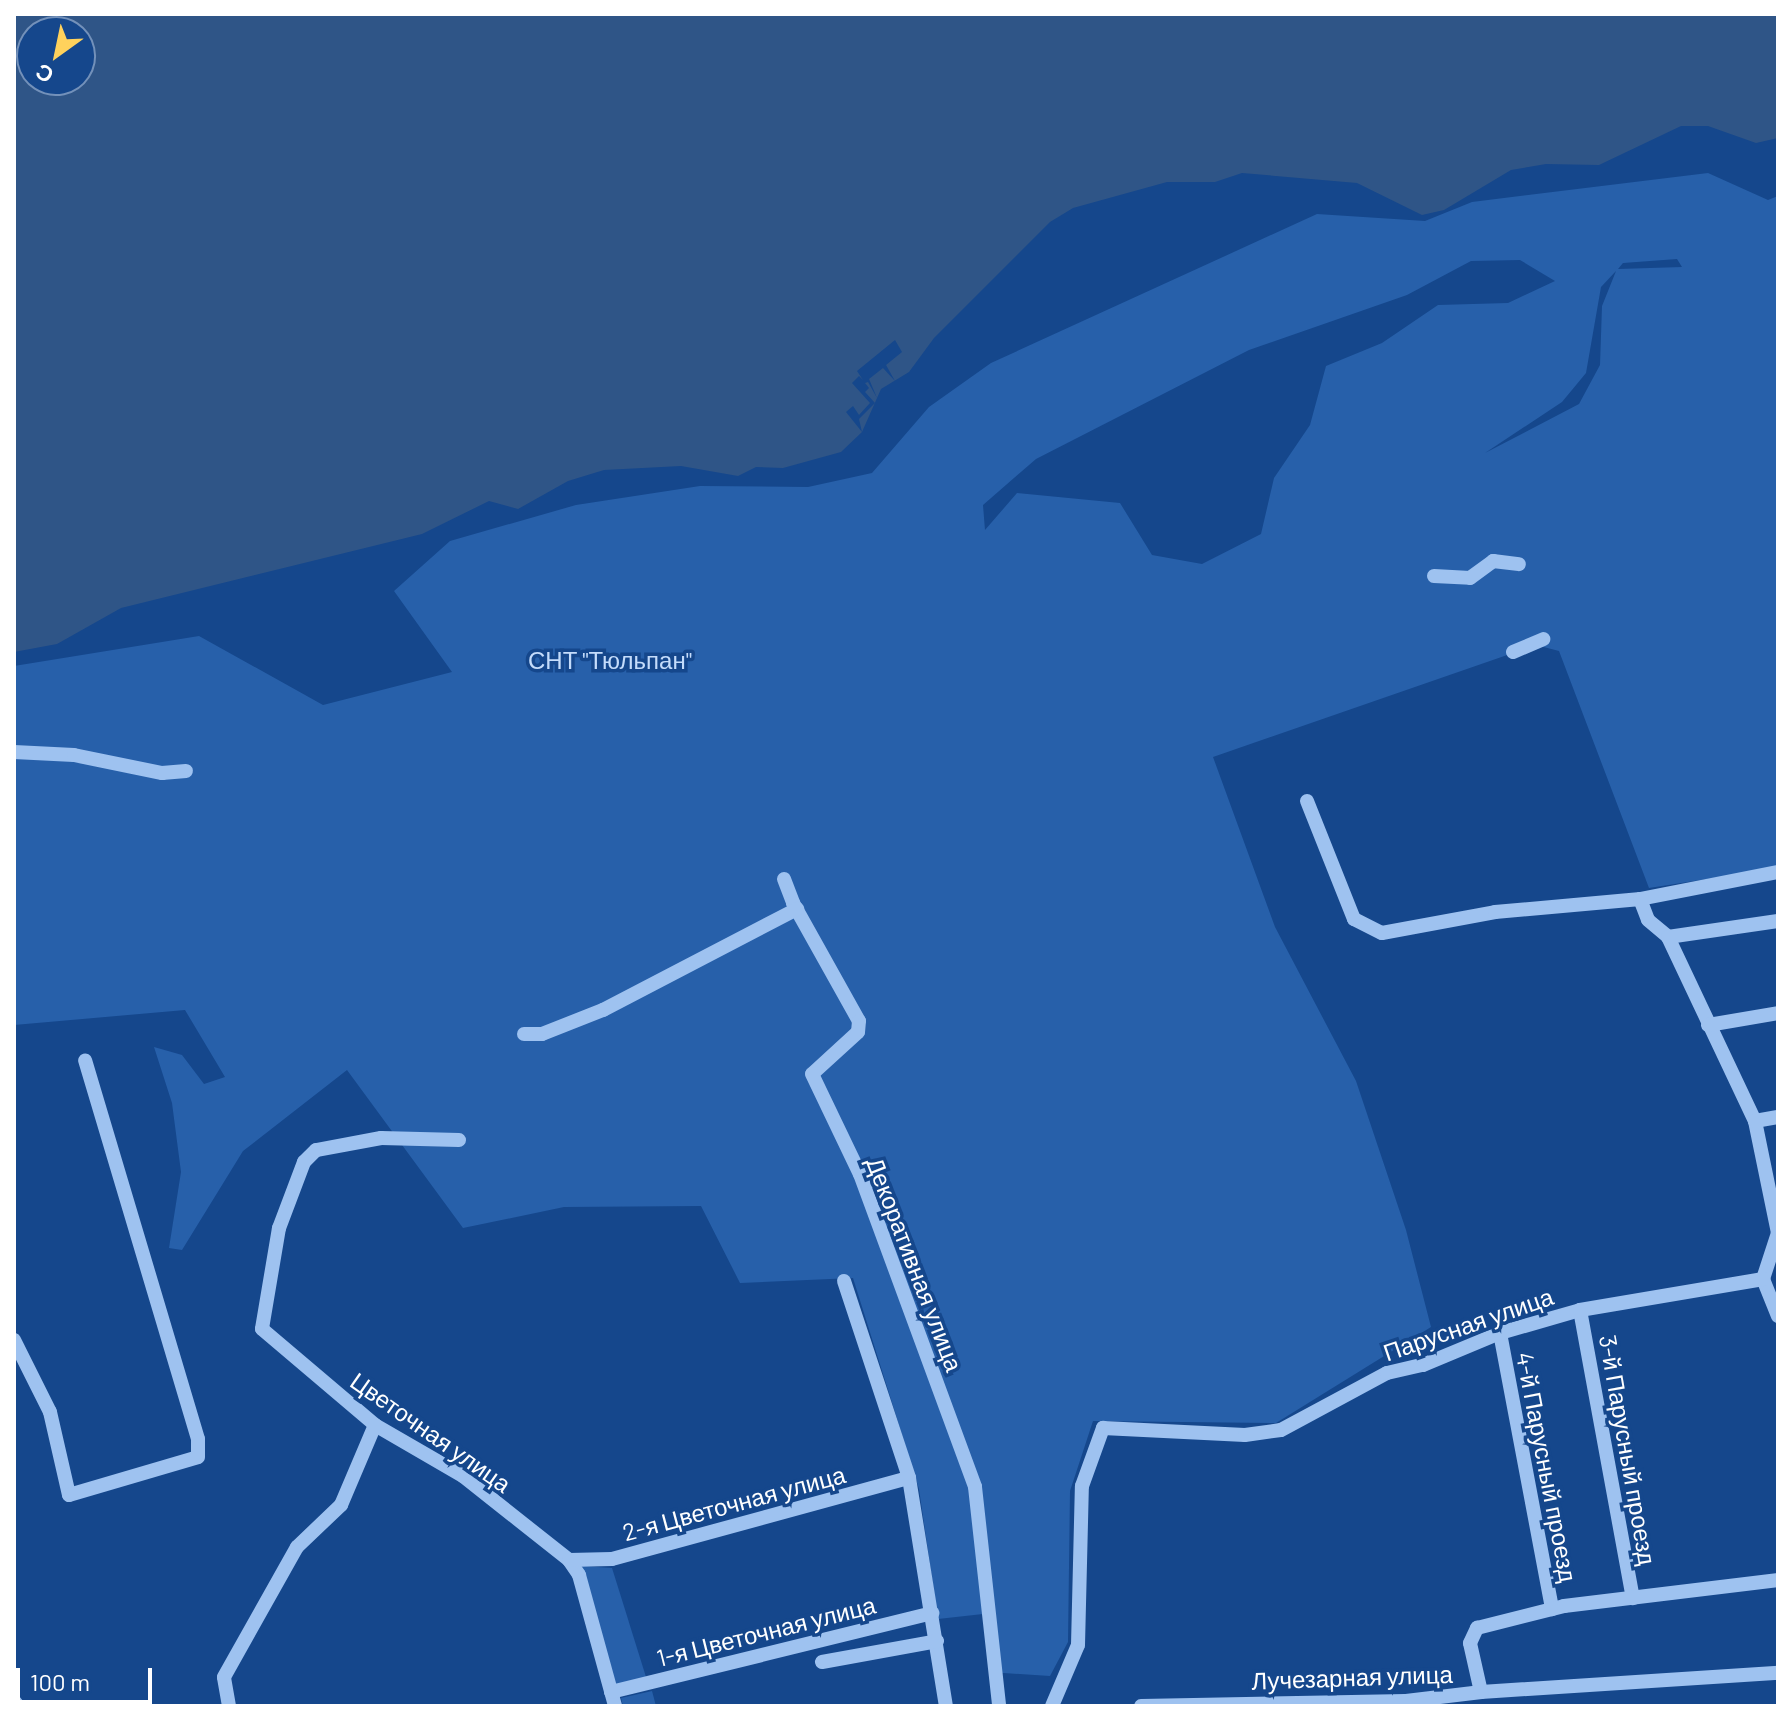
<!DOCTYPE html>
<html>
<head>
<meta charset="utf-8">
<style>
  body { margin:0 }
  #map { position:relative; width:1792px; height:1720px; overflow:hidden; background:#15478c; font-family:Barlow,sans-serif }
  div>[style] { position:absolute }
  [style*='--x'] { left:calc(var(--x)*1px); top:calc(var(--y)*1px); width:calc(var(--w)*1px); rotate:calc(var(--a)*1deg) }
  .green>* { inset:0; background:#2760aa }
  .water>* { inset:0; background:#2f5587 }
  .pier>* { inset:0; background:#15478c }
  .minor>* { height:14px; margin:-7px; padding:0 7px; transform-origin:7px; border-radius:7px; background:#9ec2f0 }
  span { translate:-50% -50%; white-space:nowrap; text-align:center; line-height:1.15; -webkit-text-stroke:7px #15478c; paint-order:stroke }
  .park-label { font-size:24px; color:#c4dcfb }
  .street-label { font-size:24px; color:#fff }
  .frame { position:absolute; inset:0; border:16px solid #fff; pointer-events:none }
  .north { position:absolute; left:16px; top:16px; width:80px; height:80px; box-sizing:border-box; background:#15478c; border:2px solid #7391ba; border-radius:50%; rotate:213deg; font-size:22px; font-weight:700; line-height:32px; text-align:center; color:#fff }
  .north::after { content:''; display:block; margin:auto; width:28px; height:36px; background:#ffd25c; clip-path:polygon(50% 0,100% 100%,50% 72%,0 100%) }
  .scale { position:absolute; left:16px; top:1668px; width:136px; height:36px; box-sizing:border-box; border:4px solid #fff; border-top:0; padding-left:10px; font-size:24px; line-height:28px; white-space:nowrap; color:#fff; -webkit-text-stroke:6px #15478c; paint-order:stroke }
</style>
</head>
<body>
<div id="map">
  <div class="green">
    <div style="clip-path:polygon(evenodd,1708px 173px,1768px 200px,1778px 196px,1778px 868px,1649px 888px,1559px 651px,1536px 645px,1213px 757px,1275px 927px,1356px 1081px,1406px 1230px,1431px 1327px,1276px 1423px,1093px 1421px,1070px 1491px,1068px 1642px,1050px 1676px,989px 1672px,983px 1614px,938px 1619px,919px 1489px,853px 1278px,740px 1283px,701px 1206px,564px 1207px,463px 1228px,347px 1070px,243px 1151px,182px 1250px,169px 1248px,181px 1172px,172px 1103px,154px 1047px,182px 1055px,204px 1084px,225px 1077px,185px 1010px,14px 1025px,14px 666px,199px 636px,323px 705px,452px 672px,394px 591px,450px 541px,576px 505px,700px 486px,808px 487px,872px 473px,929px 407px,991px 363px,1317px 214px,1425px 221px,1472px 202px,1708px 173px,1677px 259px,1682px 267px,1618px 269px,1623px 263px,1677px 259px,1708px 173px,1520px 260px,1555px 281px,1508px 303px,1438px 305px,1382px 343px,1326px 366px,1310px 425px,1274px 478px,1261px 534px,1202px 564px,1152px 555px,1120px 503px,1017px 493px,985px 530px,983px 505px,1036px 459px,1249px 350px,1407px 295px,1471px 261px,1520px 260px,1708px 173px,1616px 271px,1602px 306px,1600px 365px,1579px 404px,1485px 453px,1562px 402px,1586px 373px,1601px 287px,1616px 271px)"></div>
    <div style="clip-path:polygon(582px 1566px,612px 1568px,646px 1677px,615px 1685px)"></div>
    <div style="clip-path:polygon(652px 1691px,656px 1706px,623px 1706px,621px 1698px)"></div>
  </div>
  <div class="water">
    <div style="clip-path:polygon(evenodd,14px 14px,1778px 14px,1778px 138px,1756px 143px,1708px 126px,1681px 126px,1599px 165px,1546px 164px,1511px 170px,1444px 210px,1422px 215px,1357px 183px,1242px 173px,1215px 182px,1167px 182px,1073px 208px,1050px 222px,934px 338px,909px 372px,881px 389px,862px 432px,841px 452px,783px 468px,756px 467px,738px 476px,681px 466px,604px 470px,568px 481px,518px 509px,489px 501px,422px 534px,121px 608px,57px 644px,14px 652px,14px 14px,32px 32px,80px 32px,80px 80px,32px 80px,32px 32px)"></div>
  </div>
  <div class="pier">
    <div style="clip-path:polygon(895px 340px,902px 352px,886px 365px,895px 381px,883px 368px,869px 379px,877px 398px,868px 382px,865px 383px,869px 388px,865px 392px,875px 403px,859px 419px,862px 432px,846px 412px,853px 406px,859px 415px,870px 403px,852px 383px,859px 376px,863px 380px,857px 371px)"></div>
  </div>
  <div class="minor">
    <div style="--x:1434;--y:576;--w:36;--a:3"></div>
    <div style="--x:1470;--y:578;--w:29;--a:-36"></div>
    <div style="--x:1493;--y:561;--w:26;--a:7"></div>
    <div style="--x:1513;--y:652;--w:33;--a:-23"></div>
    <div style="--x:14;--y:752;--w:60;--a:2.9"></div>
    <div style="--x:74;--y:755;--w:90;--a:11.6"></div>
    <div style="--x:162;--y:773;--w:24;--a:-5"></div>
    <div style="--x:1307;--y:801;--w:127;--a:68.3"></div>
    <div style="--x:1354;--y:919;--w:31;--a:27"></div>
    <div style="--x:1382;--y:933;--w:115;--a:-10.5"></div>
    <div style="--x:1495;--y:912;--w:146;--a:-5.1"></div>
    <div style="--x:1640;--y:899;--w:141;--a:-11.1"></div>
    <div style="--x:784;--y:879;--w:26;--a:69"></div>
    <div style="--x:793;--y:903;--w:135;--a:60.8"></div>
    <div style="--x:859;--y:1021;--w:11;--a:95"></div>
    <div style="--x:858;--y:1032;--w:62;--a:137.6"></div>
    <div style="--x:812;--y:1074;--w:111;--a:64.4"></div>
    <div style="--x:860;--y:1174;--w:333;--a:69.8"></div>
    <div style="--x:975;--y:1487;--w:220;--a:83.7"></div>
    <div style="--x:1640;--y:899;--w:22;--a:69"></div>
    <div style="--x:1648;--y:920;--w:26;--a:40"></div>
    <div style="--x:1668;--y:937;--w:204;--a:64.7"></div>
    <div style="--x:1755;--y:1121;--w:114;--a:78.4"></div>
    <div style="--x:1778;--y:1233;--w:48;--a:108.1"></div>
    <div style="--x:1763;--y:1279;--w:40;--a:68"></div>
    <div style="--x:1668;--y:937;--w:111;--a:-8.3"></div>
    <div style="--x:1708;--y:1025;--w:71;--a:-9.7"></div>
    <div style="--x:524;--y:1034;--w:18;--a:0"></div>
    <div style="--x:542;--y:1034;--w:66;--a:-21.5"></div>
    <div style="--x:603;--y:1010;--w:219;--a:-27.5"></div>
    <div style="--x:1755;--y:1121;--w:23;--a:-10"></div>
    <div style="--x:459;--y:1140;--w:78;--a:-178.5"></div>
    <div style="--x:381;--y:1138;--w:66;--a:169.5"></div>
    <div style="--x:316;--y:1150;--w:17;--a:135"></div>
    <div style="--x:304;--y:1162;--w:71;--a:110.7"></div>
    <div style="--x:279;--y:1228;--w:102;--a:99.6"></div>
    <div style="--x:262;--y:1329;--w:148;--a:40.3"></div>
    <div style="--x:375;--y:1425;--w:102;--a:30.1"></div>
    <div style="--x:463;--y:1476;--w:135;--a:38.4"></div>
    <div style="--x:569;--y:1560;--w:18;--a:56"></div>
    <div style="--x:579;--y:1575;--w:136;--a:74.6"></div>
    <div style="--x:844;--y:1281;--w:207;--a:71.7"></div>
    <div style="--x:909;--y:1478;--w:231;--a:80.8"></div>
    <div style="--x:1580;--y:1310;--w:293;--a:79.6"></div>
    <div style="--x:1500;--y:1333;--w:281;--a:79.3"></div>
    <div style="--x:14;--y:1340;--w:80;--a:63.4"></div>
    <div style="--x:50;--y:1412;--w:85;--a:77.1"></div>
    <div style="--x:69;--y:1495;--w:134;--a:-16.4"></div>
    <div style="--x:198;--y:1457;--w:18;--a:-90"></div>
    <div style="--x:198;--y:1439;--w:395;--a:-106.6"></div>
    <div style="--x:569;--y:1560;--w:43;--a:-1.3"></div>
    <div style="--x:612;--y:1559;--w:308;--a:-15.3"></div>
    <div style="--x:822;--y:1662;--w:117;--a:-10.3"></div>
    <div style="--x:611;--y:1692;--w:331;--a:-13.8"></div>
    <div style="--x:1481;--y:1692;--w:298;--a:-3.7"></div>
    <div style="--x:14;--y:1701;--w:6;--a:51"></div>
    <div style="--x:229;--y:1706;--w:29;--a:-100"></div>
    <div style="--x:224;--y:1677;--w:149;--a:-60.7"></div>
    <div style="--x:297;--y:1547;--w:61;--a:-43.7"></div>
    <div style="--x:341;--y:1505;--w:87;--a:-67"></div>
    <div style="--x:1052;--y:1706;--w:66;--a:-66.9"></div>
    <div style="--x:1078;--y:1645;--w:159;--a:-88.6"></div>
    <div style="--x:1082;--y:1486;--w:62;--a:-70.1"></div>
    <div style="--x:1103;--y:1428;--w:142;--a:2.8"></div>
    <div style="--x:1245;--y:1435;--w:36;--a:-8"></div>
    <div style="--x:1281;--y:1430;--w:120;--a:-28.3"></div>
    <div style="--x:1387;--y:1373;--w:37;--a:-13"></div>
    <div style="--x:1423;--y:1365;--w:83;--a:-22.6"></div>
    <div style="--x:1500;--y:1333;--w:83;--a:-16"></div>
    <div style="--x:1580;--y:1310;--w:186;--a:-9.6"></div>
    <div style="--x:1141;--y:1706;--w:265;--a:-1.1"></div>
    <div style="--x:1406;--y:1701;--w:76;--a:-6.8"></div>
    <div style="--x:1481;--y:1692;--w:50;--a:-102.7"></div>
    <div style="--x:1470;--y:1643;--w:17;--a:-65"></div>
    <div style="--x:1477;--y:1628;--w:90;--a:-14.2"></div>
    <div style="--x:1564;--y:1606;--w:216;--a:-6.9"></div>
  </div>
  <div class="park-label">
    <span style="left:610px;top:660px">СНТ "Тюльпан"</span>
  </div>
  <div class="street-label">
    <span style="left:915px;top:1264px;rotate:69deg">Декоративная улица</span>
    <span style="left:1468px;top:1324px;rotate:-19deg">Парусная улица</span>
    <span style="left:431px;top:1432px;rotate:35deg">Цветочная улица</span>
    <span style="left:1628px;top:1450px;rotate:80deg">3-й Парусный проезд</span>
    <span style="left:1547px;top:1467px;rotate:79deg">4-й Парусный проезд</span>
    <span style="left:734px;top:1503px;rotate:-15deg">2-я Цветочная улица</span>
    <span style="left:766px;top:1631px;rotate:-14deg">1-я Цветочная улица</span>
    <span style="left:1352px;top:1677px;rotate:-2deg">Лучезарная улица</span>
  </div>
  <div class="frame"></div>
  <div class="north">С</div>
  <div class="scale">100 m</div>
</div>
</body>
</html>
